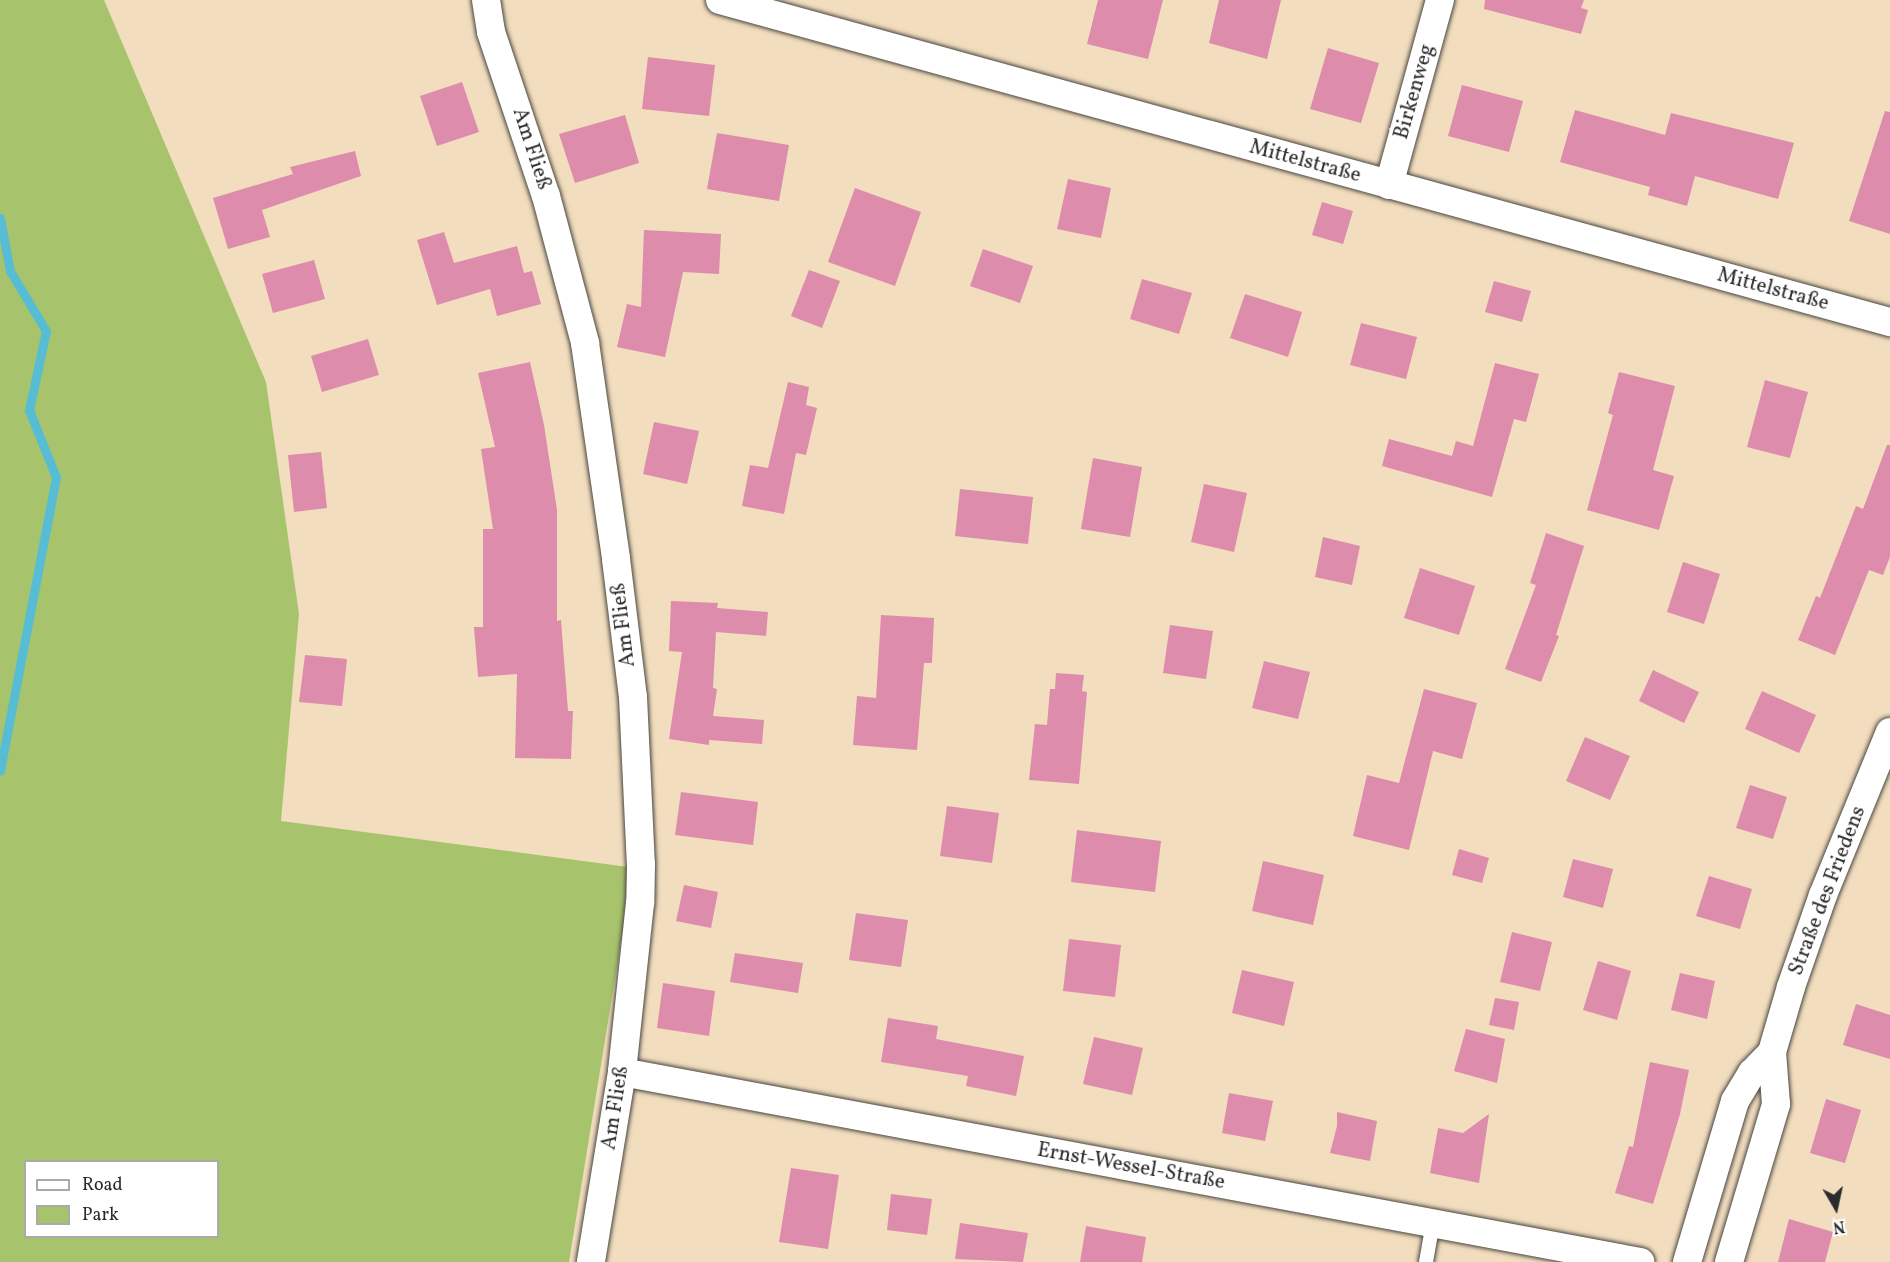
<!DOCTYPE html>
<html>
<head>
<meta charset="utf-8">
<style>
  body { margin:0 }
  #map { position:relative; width:1890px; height:1262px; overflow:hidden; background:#f2ddbe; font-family:Vollkorn,serif }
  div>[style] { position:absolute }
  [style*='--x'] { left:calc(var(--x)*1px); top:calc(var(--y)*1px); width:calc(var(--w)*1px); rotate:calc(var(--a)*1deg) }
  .green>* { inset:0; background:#a7c46c }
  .stream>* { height:9px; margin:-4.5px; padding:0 4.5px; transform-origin:4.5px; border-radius:4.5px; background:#57bdd5 }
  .building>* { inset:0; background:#dd8cab }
  .roads { filter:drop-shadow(0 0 2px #494641) drop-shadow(0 0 2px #494641) }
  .service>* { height:14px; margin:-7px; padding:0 7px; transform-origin:7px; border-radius:7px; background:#fff }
  .minor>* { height:28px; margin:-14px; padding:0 14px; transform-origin:14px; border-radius:14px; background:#fff }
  span { translate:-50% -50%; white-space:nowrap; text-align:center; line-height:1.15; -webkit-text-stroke:4.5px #fff; paint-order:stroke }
  .street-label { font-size:21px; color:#2b2b2b }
  .legend { position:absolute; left:24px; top:1160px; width:195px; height:78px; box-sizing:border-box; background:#fff; border:2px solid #aaa; margin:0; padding:8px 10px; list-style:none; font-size:18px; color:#2b2b2b }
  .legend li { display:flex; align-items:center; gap:12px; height:30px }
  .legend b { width:30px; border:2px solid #aaa }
  .north { position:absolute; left:1806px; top:1178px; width:60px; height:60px; -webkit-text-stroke:4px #fff; paint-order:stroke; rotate:171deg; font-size:16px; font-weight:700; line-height:24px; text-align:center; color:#2b2b2b }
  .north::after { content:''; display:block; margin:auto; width:21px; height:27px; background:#2b2b2b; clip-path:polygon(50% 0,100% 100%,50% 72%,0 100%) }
</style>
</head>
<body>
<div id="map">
  <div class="green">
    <div style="clip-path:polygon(evenodd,0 0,104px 0,266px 382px,299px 614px,281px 821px,628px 867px,623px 929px,569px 1262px,0 1262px,0 0,26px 1162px,218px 1162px,218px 1236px,26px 1236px,26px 1162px)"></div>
  </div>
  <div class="stream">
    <div style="--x:0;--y:218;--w:54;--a:79.3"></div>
    <div style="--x:10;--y:271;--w:70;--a:59"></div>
    <div style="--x:46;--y:331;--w:81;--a:102.1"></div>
    <div style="--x:29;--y:410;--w:72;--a:68.1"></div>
    <div style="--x:56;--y:477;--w:299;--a:100.8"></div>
  </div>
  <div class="building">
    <div style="clip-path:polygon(1098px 0,1163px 0,1148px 59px,1087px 44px)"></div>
    <div style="clip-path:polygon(1219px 0,1281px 0,1267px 59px,1209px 43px)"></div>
    <div style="clip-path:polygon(1485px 0,1584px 0,1581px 8px,1588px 10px,1581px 34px,1484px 9px)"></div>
    <div style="clip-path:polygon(1328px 48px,1379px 63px,1361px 123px,1310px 109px)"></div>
    <div style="clip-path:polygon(648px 57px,715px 65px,709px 116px,642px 109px)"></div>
    <div style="clip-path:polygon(462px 82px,479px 132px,437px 146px,420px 96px)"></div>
    <div style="clip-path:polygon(1462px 85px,1523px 101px,1509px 152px,1448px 136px)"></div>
    <div style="clip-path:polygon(1575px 110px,1665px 135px,1671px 113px,1794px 143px,1778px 199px,1695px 176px,1687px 206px,1648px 195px,1650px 187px,1560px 162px)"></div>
    <div style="clip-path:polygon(1885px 111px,1890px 112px,1890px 234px,1849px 221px)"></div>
    <div style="clip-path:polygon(625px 115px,639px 163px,575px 183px,559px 134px)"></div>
    <div style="clip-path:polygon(717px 133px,789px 145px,779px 201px,707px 189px)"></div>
    <div style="clip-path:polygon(355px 151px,361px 176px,262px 210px,270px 237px,228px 249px,213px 198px,293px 174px,290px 167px)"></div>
    <div style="clip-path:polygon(1068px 179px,1111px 188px,1101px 238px,1057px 229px)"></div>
    <div style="clip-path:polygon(855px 188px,921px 212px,895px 286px,828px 262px)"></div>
    <div style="clip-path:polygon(1322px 202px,1353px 211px,1343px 244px,1312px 235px)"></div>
    <div style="clip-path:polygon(644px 230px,721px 234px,719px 274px,683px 272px,665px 357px,617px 347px,627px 304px,641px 307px)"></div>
    <div style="clip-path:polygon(444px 232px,454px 263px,517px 246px,524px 273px,532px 271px,541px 304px,497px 316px,490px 289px,437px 305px,417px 240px)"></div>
    <div style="clip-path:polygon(983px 249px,1033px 266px,1020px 303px,970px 286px)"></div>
    <div style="clip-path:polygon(314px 260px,325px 299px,273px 313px,262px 274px)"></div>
    <div style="clip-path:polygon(809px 270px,840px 281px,822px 328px,791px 316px)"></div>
    <div style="clip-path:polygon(1142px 279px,1192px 293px,1179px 334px,1130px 319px)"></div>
    <div style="clip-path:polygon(1494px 281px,1531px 291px,1522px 322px,1485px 312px)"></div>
    <div style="clip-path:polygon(1245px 294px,1302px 312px,1288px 357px,1230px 338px)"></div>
    <div style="clip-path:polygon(1361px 323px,1417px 337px,1406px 379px,1350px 365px)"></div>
    <div style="clip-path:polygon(368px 339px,379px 375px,322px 392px,311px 356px)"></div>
    <div style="clip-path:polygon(530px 362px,544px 425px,557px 510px,557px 621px,561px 620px,568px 711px,573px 711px,571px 759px,515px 758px,517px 674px,478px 677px,474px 627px,483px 627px,483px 529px,493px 529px,481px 449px,495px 447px,478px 373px)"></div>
    <div style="clip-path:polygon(1495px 363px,1539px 374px,1526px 422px,1514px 419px,1492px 497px,1382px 466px,1389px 439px,1452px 456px,1456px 441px,1473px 446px)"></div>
    <div style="clip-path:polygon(1619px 372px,1675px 386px,1653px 470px,1674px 476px,1659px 530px,1587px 510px,1613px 415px,1608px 413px)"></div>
    <div style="clip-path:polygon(1765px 380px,1808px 392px,1790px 458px,1747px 447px)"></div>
    <div style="clip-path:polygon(788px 382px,809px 387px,806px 405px,817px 408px,806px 455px,796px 453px,784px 514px,742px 506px,750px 465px,768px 468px)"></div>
    <div style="clip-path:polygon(654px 422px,699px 431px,687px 484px,643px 474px)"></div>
    <div style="clip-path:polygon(1887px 445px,1890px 445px,1890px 557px,1883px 575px,1869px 570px,1835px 655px,1798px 640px,1816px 596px,1820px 598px,1856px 506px,1863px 509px)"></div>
    <div style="clip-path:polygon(321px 452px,327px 508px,294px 512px,288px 455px)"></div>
    <div style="clip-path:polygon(1093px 458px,1142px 467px,1130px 537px,1081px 529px)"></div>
    <div style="clip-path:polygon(1204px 484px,1247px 493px,1234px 552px,1191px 542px)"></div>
    <div style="clip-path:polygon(960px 489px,1033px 497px,1028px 544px,955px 536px)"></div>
    <div style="clip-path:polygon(1546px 533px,1584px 546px,1556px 635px,1559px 636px,1541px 682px,1505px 669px,1536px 585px,1530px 583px)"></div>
    <div style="clip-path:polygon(1323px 537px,1360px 546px,1352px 585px,1315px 577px)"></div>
    <div style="clip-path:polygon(1683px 562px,1720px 574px,1704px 624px,1667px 612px)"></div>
    <div style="clip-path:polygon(1420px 568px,1475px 586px,1459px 635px,1404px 618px)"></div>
    <div style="clip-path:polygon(671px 601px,718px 603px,717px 608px,768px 612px,766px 636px,716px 632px,713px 688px,717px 689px,713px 716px,764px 720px,762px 744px,709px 740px,709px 745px,669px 739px,682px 652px,669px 651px)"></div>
    <div style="clip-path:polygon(881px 615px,934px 618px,932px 663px,924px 663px,917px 750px,853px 745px,857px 696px,876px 698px)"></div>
    <div style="clip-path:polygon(1170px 625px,1213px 631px,1206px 679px,1163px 673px)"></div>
    <div style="clip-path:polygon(305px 655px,347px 659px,342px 706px,299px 702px)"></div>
    <div style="clip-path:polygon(1264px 661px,1310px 672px,1298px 719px,1252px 708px)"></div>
    <div style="clip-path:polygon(1653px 670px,1699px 692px,1684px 723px,1639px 701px)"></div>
    <div style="clip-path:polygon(1056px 673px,1084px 675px,1082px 691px,1087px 692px,1079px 784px,1029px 780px,1035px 724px,1047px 725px,1050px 689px,1055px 689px)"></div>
    <div style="clip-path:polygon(1424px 689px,1477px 703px,1462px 759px,1433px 751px,1409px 850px,1353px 836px,1367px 775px,1399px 783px)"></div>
    <div style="clip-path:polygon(1762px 691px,1816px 715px,1799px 753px,1745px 729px)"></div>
    <div style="clip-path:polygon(1585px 737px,1630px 756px,1610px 800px,1566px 781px)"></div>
    <div style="clip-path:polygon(1750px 785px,1787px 797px,1773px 839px,1736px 828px)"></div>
    <div style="clip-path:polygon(681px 792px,758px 802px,753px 845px,675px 835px)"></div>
    <div style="clip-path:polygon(947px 806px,999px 813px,992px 863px,940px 856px)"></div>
    <div style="clip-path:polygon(1077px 830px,1161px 841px,1155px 892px,1071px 882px)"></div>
    <div style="clip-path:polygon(1459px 849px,1489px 858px,1482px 883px,1452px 875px)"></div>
    <div style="clip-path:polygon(1573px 859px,1613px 869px,1603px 908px,1563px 897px)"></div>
    <div style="clip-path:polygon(1263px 861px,1324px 875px,1313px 925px,1252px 911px)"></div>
    <div style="clip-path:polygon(1709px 876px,1752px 889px,1740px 929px,1696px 916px)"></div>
    <div style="clip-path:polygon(684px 885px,718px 892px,711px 928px,676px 921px)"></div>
    <div style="clip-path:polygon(856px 913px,908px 920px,901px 967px,849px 960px)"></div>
    <div style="clip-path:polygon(1512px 932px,1552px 942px,1540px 991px,1500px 982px)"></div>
    <div style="clip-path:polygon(1069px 939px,1121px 945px,1115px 997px,1063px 991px)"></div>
    <div style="clip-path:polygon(735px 953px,803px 963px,798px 993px,730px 982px)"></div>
    <div style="clip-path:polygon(1598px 961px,1631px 971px,1617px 1020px,1583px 1010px)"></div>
    <div style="clip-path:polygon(1242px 970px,1294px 982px,1284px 1026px,1232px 1013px)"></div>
    <div style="clip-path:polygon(1680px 973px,1715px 981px,1707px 1019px,1671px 1010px)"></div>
    <div style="clip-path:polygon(663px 983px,715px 991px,709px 1036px,657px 1028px)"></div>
    <div style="clip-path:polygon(1495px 998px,1519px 1002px,1514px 1030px,1489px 1025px)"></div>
    <div style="clip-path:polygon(1856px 1004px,1890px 1015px,1890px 1059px,1843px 1045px)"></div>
    <div style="clip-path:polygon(888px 1018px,938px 1026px,936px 1039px,1024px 1056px,1016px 1096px,966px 1086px,968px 1076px,881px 1062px)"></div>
    <div style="clip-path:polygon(1466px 1029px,1505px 1039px,1497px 1083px,1454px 1071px)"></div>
    <div style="clip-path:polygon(1094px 1037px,1143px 1048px,1132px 1095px,1083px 1084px)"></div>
    <div style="clip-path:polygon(1650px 1062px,1689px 1070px,1680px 1114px,1653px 1204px,1615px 1193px,1629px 1146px,1633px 1147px)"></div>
    <div style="clip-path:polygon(1229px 1093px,1273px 1101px,1265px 1141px,1222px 1133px)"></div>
    <div style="clip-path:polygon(1826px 1099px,1861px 1110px,1845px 1163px,1810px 1153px)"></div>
    <div style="clip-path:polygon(1337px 1112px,1377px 1121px,1370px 1161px,1330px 1153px,1337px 1126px)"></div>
    <div style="clip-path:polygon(1489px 1114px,1479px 1183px,1430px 1173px,1438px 1128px,1463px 1133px)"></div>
    <div style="clip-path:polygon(791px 1168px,839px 1175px,828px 1249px,779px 1242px)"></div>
    <div style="clip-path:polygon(891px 1194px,932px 1199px,927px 1235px,887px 1230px)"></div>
    <div style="clip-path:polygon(1789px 1219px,1833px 1232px,1825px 1262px,1778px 1262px)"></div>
    <div style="clip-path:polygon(960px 1223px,1028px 1233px,1023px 1262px,955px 1259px)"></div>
    <div style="clip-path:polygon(1086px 1226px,1146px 1237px,1142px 1262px,1080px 1262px)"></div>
  </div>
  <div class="roads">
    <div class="service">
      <div style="--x:1426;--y:1262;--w:40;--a:-80"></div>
    </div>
    <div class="minor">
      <div style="--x:486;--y:0;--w:32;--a:81"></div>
      <div style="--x:491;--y:32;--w:173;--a:71.5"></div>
      <div style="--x:546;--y:196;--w:152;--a:75.1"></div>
      <div style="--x:585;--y:343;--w:218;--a:81.8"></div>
      <div style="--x:616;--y:559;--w:139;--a:83"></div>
      <div style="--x:633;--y:697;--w:167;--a:87.3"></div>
      <div style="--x:641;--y:864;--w:39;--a:91"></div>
      <div style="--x:640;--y:903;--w:170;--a:96.1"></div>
      <div style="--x:622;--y:1072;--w:193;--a:99.3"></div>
      <div style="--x:720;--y:0;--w:1214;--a:15.39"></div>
      <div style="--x:1389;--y:185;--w:192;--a:-74.6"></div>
      <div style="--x:622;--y:1072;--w:1036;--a:10.57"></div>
      <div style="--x:1687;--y:1262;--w:168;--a:-73.4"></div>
      <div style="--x:1735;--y:1101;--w:33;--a:-59"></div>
      <div style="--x:1752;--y:1073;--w:29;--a:-46"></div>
      <div style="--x:1729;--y:1262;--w:165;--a:-73.4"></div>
      <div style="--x:1776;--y:1104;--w:52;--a:-94.4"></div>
      <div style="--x:1772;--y:1052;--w:68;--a:-73.7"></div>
      <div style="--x:1791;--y:987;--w:97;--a:-70.8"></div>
      <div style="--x:1823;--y:895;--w:176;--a:-67.7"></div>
    </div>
  </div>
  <div class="street-label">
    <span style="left:1415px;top:92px;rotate:-74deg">Birkenweg</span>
    <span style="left:531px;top:149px;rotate:72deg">Am Fließ</span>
    <span style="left:1305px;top:162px;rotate:15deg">Mittelstraße</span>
    <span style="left:1773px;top:290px;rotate:15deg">Mittelstraße</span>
    <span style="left:624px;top:625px;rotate:-97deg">Am Fließ</span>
    <span style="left:1828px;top:891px;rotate:-69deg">Straße des Friedens</span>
    <span style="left:616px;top:1108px;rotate:-81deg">Am Fließ</span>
    <span style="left:1131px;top:1167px;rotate:10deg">Ernst-Wessel-Straße</span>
  </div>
  <ul class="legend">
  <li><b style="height:8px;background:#fff"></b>Road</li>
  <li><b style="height:16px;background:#a7c46c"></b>Park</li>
  </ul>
  <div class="north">N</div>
</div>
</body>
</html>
